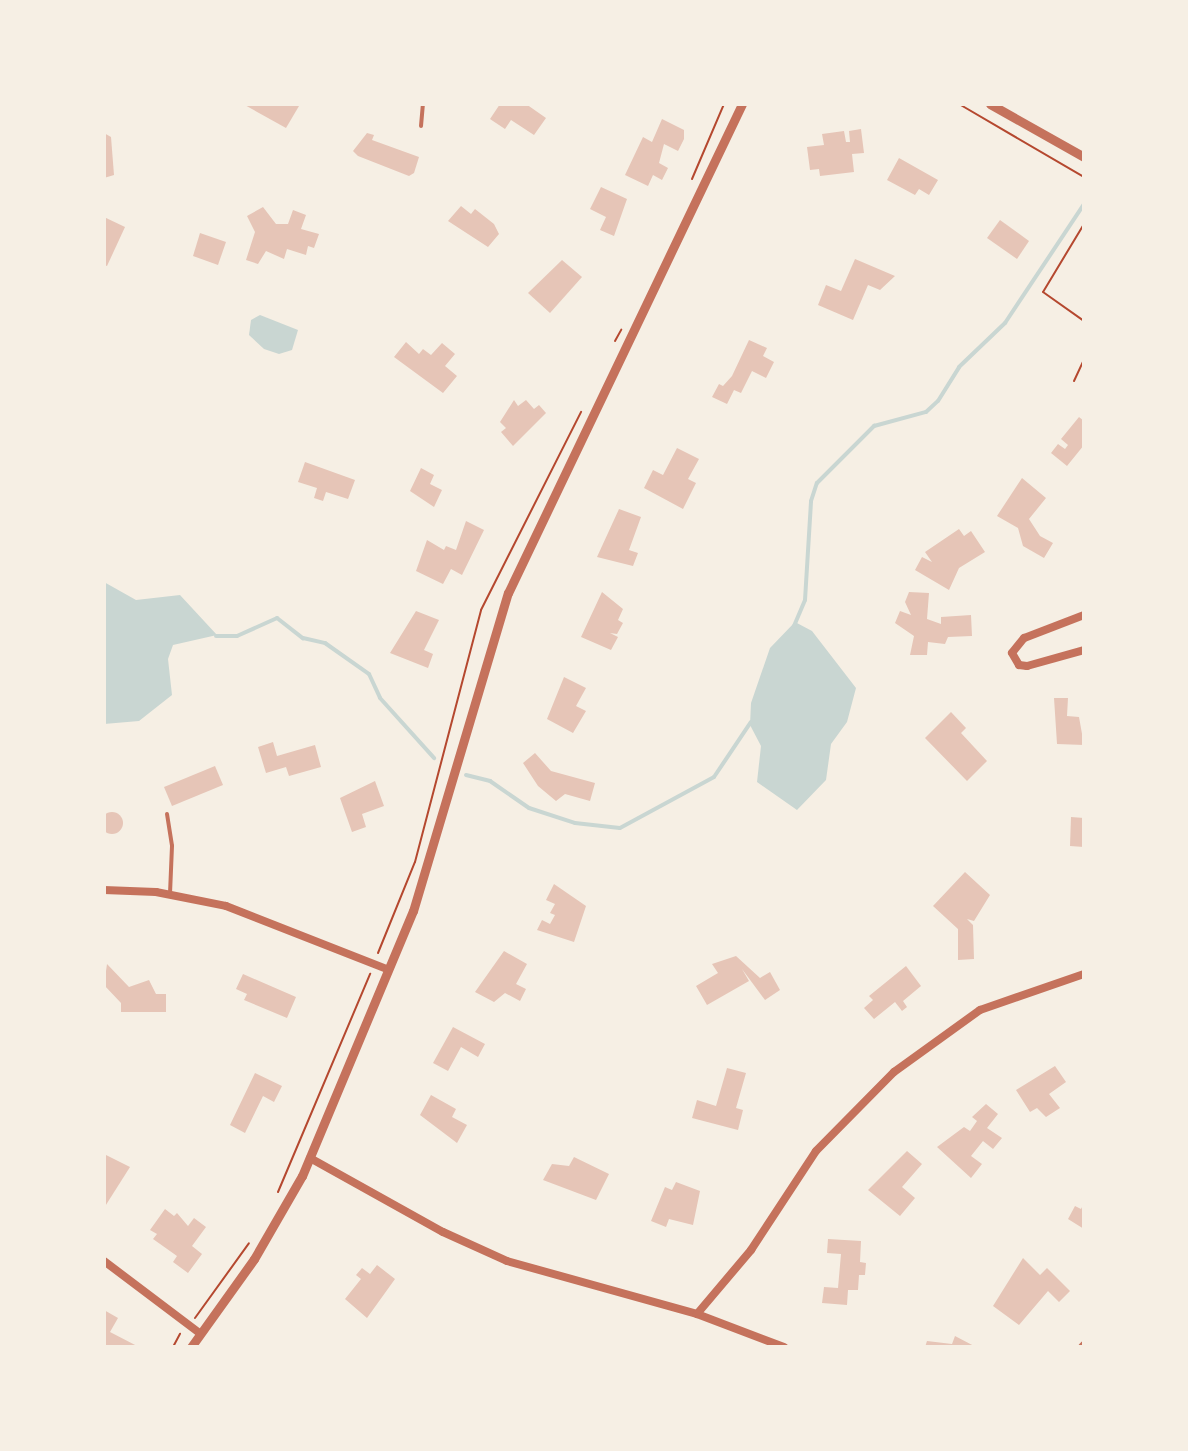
<!DOCTYPE html>
<html>
<head>
<meta charset="utf-8">
<style>
  body { margin:0 }
  #map { position:relative; width:1188px; height:1451px; overflow:hidden; background:#f6efe4; font-family:"Space Grotesk",sans-serif }
  div>[style] { position:absolute }
  [style*='--x'] { left:calc(var(--x)*1px); top:calc(var(--y)*1px); width:calc(var(--w)*1px); rotate:calc(var(--a)*1deg) }
  .water>* { inset:0; background:#c9d6d2 }
  .stream>* { height:4px; margin:-2px; padding:0 2px; transform-origin:2px; border-radius:2px; background:#c9d6d2 }
  .building>* { inset:0; background:#e6c5b7 }
  .round { border-radius:50% }
  .path>* { height:2px; margin:-1px; padding:0 1px; transform-origin:1px; border-radius:1px; background:#b5482f }
  .service>* { height:4px; margin:-2px; padding:0 2px; transform-origin:2px; border-radius:2px; background:#c5725c }
  .minor>* { height:8px; margin:-4px; padding:0 4px; transform-origin:4px; border-radius:4px; background:#c5725c }
  .tertiary>* { height:9px; margin:-4.5px; padding:0 4.5px; transform-origin:4.5px; border-radius:4.5px; background:#c5725c }
  span { translate:-50% -50%; white-space:nowrap; text-align:center; line-height:1.15; -webkit-text-stroke:6px #f6efe4; paint-order:stroke }
  .frame { position:absolute; inset:0; border:106px solid #f6efe4; pointer-events:none }
</style>
</head>
<body>
<div id="map">
  <div class="water">
    <div style="clip-path:polygon(260px 315px,298px 330px,292px 350px,279px 354px,264px 349px,249px 335px,251px 320px)"></div>
    <div style="clip-path:polygon(104px 582px,136px 600px,180px 595px,217px 635px,173px 645px,168px 659px,172px 695px,139px 721px,104px 724px)"></div>
    <div style="clip-path:polygon(795px 622px,812px 631px,856px 688px,847px 722px,831px 744px,826px 780px,797px 810px,757px 782px,761px 746px,750px 725px,751px 703px,770px 648px)"></div>
  </div>
  <div class="stream">
    <div style="--x:794;--y:626;--w:28;--a:-67"></div>
    <div style="--x:805;--y:600;--w:99;--a:-86.5"></div>
    <div style="--x:811;--y:501;--w:19;--a:-72"></div>
    <div style="--x:817;--y:483;--w:81;--a:-45"></div>
    <div style="--x:874;--y:426;--w:54;--a:-15.1"></div>
    <div style="--x:926;--y:412;--w:16;--a:-43"></div>
    <div style="--x:938;--y:401;--w:40;--a:-58"></div>
    <div style="--x:959;--y:367;--w:64;--a:-43.7"></div>
    <div style="--x:1005;--y:323;--w:143;--a:-56.4"></div>
    <div style="--x:216;--y:636;--w:21;--a:0"></div>
    <div style="--x:237;--y:636;--w:44;--a:-24.2"></div>
    <div style="--x:277;--y:618;--w:33;--a:38"></div>
    <div style="--x:303;--y:638;--w:23;--a:13"></div>
    <div style="--x:325;--y:643;--w:54;--a:35.2"></div>
    <div style="--x:369;--y:674;--w:26;--a:65"></div>
    <div style="--x:380;--y:698;--w:81;--a:48"></div>
    <div style="--x:466;--y:775;--w:25;--a:14"></div>
    <div style="--x:490;--y:781;--w:47;--a:34.7"></div>
    <div style="--x:529;--y:808;--w:48;--a:18.1"></div>
    <div style="--x:575;--y:823;--w:45;--a:6.3"></div>
    <div style="--x:620;--y:828;--w:107;--a:-28.5"></div>
    <div style="--x:714;--y:777;--w:66;--a:-56.1"></div>
  </div>
  <div class="building">
    <div style="clip-path:polygon(243px 104px,294px 104px,299px 106px,286px 128px)"></div>
    <div style="clip-path:polygon(500px 104px,526px 104px,546px 118px,534px 135px,511px 120px,505px 129px,490px 119px)"></div>
    <div style="clip-path:polygon(662px 119px,684px 130px,684px 139px,678px 151px,664px 144px,659px 163px,668px 168px,662px 180px,653px 175px,648px 186px,625px 175px,643px 137px,652px 142px)"></div>
    <div style="clip-path:polygon(861px 129px,864px 153px,852px 154px,854px 172px,820px 176px,819px 169px,810px 170px,807px 147px,824px 145px,822px 134px,844px 131px,846px 142px,850px 142px,849px 131px)"></div>
    <div style="clip-path:polygon(104px 133px,111px 137px,114px 175px,104px 178px)"></div>
    <div style="clip-path:polygon(367px 133px,374px 135px,372px 140px,419px 157px,414px 173px,409px 176px,358px 156px,353px 151px)"></div>
    <div style="clip-path:polygon(899px 158px,938px 180px,929px 195px,919px 189px,915px 195px,887px 180px)"></div>
    <div style="clip-path:polygon(601px 187px,627px 199px,614px 236px,600px 230px,606px 217px,590px 209px)"></div>
    <div style="clip-path:polygon(461px 206px,471px 214px,475px 209px,494px 224px,499px 234px,488px 247px,448px 221px)"></div>
    <div style="clip-path:polygon(263px 207px,276px 224px,288px 224px,293px 210px,306px 215px,301px 229px,319px 234px,314px 248px,308px 246px,306px 255px,287px 249px,284px 259px,266px 251px,258px 264px,246px 260px,255px 232px,247px 216px)"></div>
    <div style="clip-path:polygon(104px 217px,125px 227px,107px 266px,104px 265px)"></div>
    <div style="clip-path:polygon(1000px 220px,1029px 241px,1017px 259px,987px 238px)"></div>
    <div style="clip-path:polygon(200px 233px,226px 242px,218px 265px,193px 256px)"></div>
    <div style="clip-path:polygon(855px 259px,895px 276px,880px 290px,868px 285px,853px 320px,818px 305px,826px 285px,841px 291px)"></div>
    <div style="clip-path:polygon(562px 260px,582px 277px,550px 313px,528px 293px)"></div>
    <div style="clip-path:polygon(749px 340px,767px 348px,763px 356px,774px 362px,766px 378px,752px 371px,741px 393px,734px 390px,727px 404px,712px 397px,719px 384px,723px 386px,732px 376px)"></div>
    <div style="clip-path:polygon(406px 342px,419px 354px,423px 349px,431px 355px,442px 343px,455px 354px,445px 366px,457px 376px,443px 393px,394px 357px)"></div>
    <div style="clip-path:polygon(514px 400px,518px 406px,526px 400px,534px 409px,539px 405px,546px 413px,513px 446px,501px 432px,506px 428px,500px 422px)"></div>
    <div style="clip-path:polygon(1079px 417px,1084px 421px,1084px 445px,1067px 466px,1051px 453px,1058px 444px,1065px 449px,1068px 445px,1061px 439px)"></div>
    <div style="clip-path:polygon(677px 448px,699px 459px,688px 479px,696px 483px,683px 509px,644px 488px,653px 470px,663px 475px)"></div>
    <div style="clip-path:polygon(305px 462px,355px 480px,348px 499px,326px 492px,323px 501px,314px 498px,317px 488px,298px 482px)"></div>
    <div style="clip-path:polygon(421px 468px,434px 475px,430px 484px,442px 490px,434px 507px,410px 491px)"></div>
    <div style="clip-path:polygon(1022px 478px,1046px 498px,1029px 519px,1040px 536px,1053px 543px,1044px 558px,1023px 546px,1018px 528px,997px 516px)"></div>
    <div style="clip-path:polygon(619px 509px,641px 517px,629px 550px,638px 553px,633px 566px,597px 557px)"></div>
    <div style="clip-path:polygon(466px 521px,484px 530px,462px 575px,451px 569px,443px 584px,416px 571px,427px 540px,444px 550px,446px 546px,456px 550px)"></div>
    <div style="clip-path:polygon(959px 529px,964px 536px,971px 531px,985px 552px,959px 568px,949px 590px,915px 570px,922px 557px,932px 562px,925px 552px)"></div>
    <div style="clip-path:polygon(602px 592px,623px 609px,618px 620px,623px 623px,617px 634px,610px 633px,618px 637px,611px 650px,581px 637px)"></div>
    <div style="clip-path:polygon(909px 592px,929px 593px,927px 619px,941px 624px,941px 617px,971px 615px,972px 636px,948px 637px,945px 644px,928px 642px,927px 655px,910px 655px,914px 636px,895px 623px,900px 611px,911px 615px,905px 602px)"></div>
    <div style="clip-path:polygon(416px 611px,439px 620px,424px 650px,433px 654px,428px 668px,390px 653px)"></div>
    <div style="clip-path:polygon(564px 677px,586px 688px,576px 706px,586px 711px,573px 733px,547px 719px)"></div>
    <div style="clip-path:polygon(1054px 698px,1068px 698px,1067px 716px,1079px 717px,1084px 745px,1057px 744px)"></div>
    <div style="clip-path:polygon(951px 712px,966px 728px,961px 733px,987px 761px,967px 781px,925px 738px)"></div>
    <div style="clip-path:polygon(273px 742px,277px 756px,315px 745px,321px 767px,289px 776px,286px 767px,266px 773px,258px 747px)"></div>
    <div style="clip-path:polygon(535px 753px,551px 771px,595px 783px,590px 801px,565px 794px,556px 801px,538px 786px,523px 763px)"></div>
    <div style="clip-path:polygon(215px 766px,223px 785px,172px 806px,164px 787px)"></div>
    <div style="clip-path:polygon(375px 781px,384px 806px,362px 814px,366px 827px,352px 832px,340px 798px)"></div>
    <div class="round" style="left:101px;top:812px;width:22px;height:22px"></div>
    <div style="clip-path:polygon(1071px 817px,1084px 818px,1084px 847px,1070px 846px)"></div>
    <div style="clip-path:polygon(965px 872px,990px 895px,974px 921px,967px 919px,973px 925px,974px 959px,958px 960px,958px 929px,933px 906px)"></div>
    <div style="clip-path:polygon(554px 884px,586px 906px,574px 942px,537px 930px,542px 920px,550px 924px,555px 915px,550px 913px,555px 904px,546px 900px)"></div>
    <div style="clip-path:polygon(504px 951px,527px 964px,516px 984px,526px 989px,520px 1001px,505px 993px,494px 1002px,475px 992px)"></div>
    <div style="clip-path:polygon(736px 956px,760px 978px,770px 972px,780px 990px,765px 1000px,742px 969px,749px 981px,707px 1005px,696px 986px,718px 973px,712px 964px)"></div>
    <div style="clip-path:polygon(107px 964px,129px 987px,149px 980px,156px 994px,166px 994px,166px 1012px,121px 1012px,121px 1003px,104px 985px)"></div>
    <div style="clip-path:polygon(906px 966px,921px 986px,903px 1001px,907px 1007px,902px 1011px,895px 1002px,874px 1019px,864px 1008px,873px 1000px,869px 996px)"></div>
    <div style="clip-path:polygon(243px 974px,296px 997px,287px 1018px,244px 1000px,247px 994px,236px 989px)"></div>
    <div style="clip-path:polygon(453px 1027px,485px 1044px,478px 1057px,461px 1047px,448px 1071px,433px 1063px)"></div>
    <div style="clip-path:polygon(1055px 1066px,1066px 1082px,1049px 1094px,1060px 1108px,1046px 1117px,1037px 1108px,1030px 1112px,1016px 1090px)"></div>
    <div style="clip-path:polygon(727px 1068px,746px 1073px,736px 1108px,743px 1110px,738px 1130px,692px 1118px,697px 1100px,716px 1106px)"></div>
    <div style="clip-path:polygon(255px 1073px,282px 1086px,274px 1102px,263px 1096px,245px 1133px,230px 1125px)"></div>
    <div style="clip-path:polygon(431px 1095px,456px 1109px,452px 1117px,467px 1125px,457px 1143px,420px 1115px)"></div>
    <div style="clip-path:polygon(986px 1104px,998px 1114px,987px 1128px,1002px 1138px,993px 1149px,983px 1141px,971px 1156px,982px 1164px,971px 1178px,937px 1147px,964px 1127px,970px 1131px,977px 1121px,972px 1117px)"></div>
    <div style="clip-path:polygon(907px 1151px,922px 1164px,902px 1187px,915px 1198px,900px 1216px,868px 1190px)"></div>
    <div style="clip-path:polygon(104px 1154px,130px 1167px,104px 1208px)"></div>
    <div style="clip-path:polygon(574px 1157px,609px 1174px,596px 1200px,543px 1180px,552px 1164px,569px 1166px)"></div>
    <div style="clip-path:polygon(676px 1182px,700px 1191px,693px 1225px,669px 1219px,666px 1227px,651px 1221px,665px 1187px,672px 1190px)"></div>
    <div style="clip-path:polygon(1084px 1203px,1084px 1229px,1068px 1219px,1075px 1206px,1081px 1209px)"></div>
    <div style="clip-path:polygon(165px 1209px,174px 1216px,177px 1213px,188px 1226px,194px 1218px,206px 1227px,192px 1246px,202px 1254px,188px 1273px,173px 1262px,177px 1256px,153px 1239px,157px 1234px,150px 1230px)"></div>
    <div style="clip-path:polygon(828px 1239px,861px 1241px,860px 1262px,866px 1263px,865px 1275px,859px 1275px,858px 1290px,848px 1290px,847px 1305px,822px 1303px,824px 1287px,838px 1288px,841px 1254px,827px 1253px)"></div>
    <div style="clip-path:polygon(1023px 1258px,1040px 1275px,1047px 1268px,1070px 1291px,1059px 1302px,1048px 1291px,1019px 1325px,993px 1306px)"></div>
    <div style="clip-path:polygon(377px 1265px,395px 1279px,367px 1318px,345px 1299px,361px 1279px,356px 1275px,362px 1268px,370px 1274px)"></div>
    <div style="clip-path:polygon(104px 1310px,118px 1318px,110px 1332px,139px 1347px,104px 1347px)"></div>
    <div style="clip-path:polygon(955px 1336px,976px 1347px,925px 1347px,927px 1341px,952px 1344px)"></div>
  </div>
  <div class="path">
    <div style="--x:959;--y:104;--w:145;--a:30.3"></div>
    <div style="--x:692;--y:179;--w:82;--a:-66.9"></div>
    <div style="--x:1084;--y:224;--w:79;--a:121.1"></div>
    <div style="--x:1043;--y:292;--w:50;--a:35.3"></div>
    <div style="--x:615;--y:341;--w:13;--a:-61"></div>
    <div style="--x:1074;--y:381;--w:23;--a:-65"></div>
    <div style="--x:378;--y:953;--w:98;--a:-67.9"></div>
    <div style="--x:415;--y:862;--w:260;--a:-75.3"></div>
    <div style="--x:481;--y:610;--w:222;--a:-63.2"></div>
    <div style="--x:278;--y:1192;--w:237;--a:-67.1"></div>
    <div style="--x:195;--y:1318;--w:92;--a:-54.2"></div>
    <div style="--x:173;--y:1347;--w:15;--a:-62"></div>
  </div>
  <div class="service">
    <div style="--x:421;--y:126;--w:22;--a:-85"></div>
    <div style="--x:167;--y:814;--w:32;--a:81"></div>
    <div style="--x:172;--y:846;--w:48;--a:92.4"></div>
  </div>
  <div class="minor">
    <div style="--x:1084;--y:615;--w:64;--a:159"></div>
    <div style="--x:1024;--y:638;--w:19;--a:129"></div>
    <div style="--x:1012;--y:653;--w:14;--a:60"></div>
    <div style="--x:1019;--y:665;--w:8;--a:7"></div>
    <div style="--x:1027;--y:666;--w:59;--a:-15.7"></div>
    <div style="--x:104;--y:890;--w:52;--a:2.2"></div>
    <div style="--x:156;--y:892;--w:71;--a:11.3"></div>
    <div style="--x:226;--y:906;--w:175;--a:21.4"></div>
    <div style="--x:310;--y:1158;--w:152;--a:29.1"></div>
    <div style="--x:443;--y:1232;--w:70;--a:24.4"></div>
    <div style="--x:507;--y:1261;--w:197;--a:15.6"></div>
    <div style="--x:697;--y:1314;--w:93;--a:20.8"></div>
    <div style="--x:104;--y:1261;--w:121;--a:37"></div>
    <div style="--x:697;--y:1314;--w:84;--a:-49.8"></div>
    <div style="--x:751;--y:1250;--w:118;--a:-56.7"></div>
    <div style="--x:816;--y:1151;--w:111;--a:-45.4"></div>
    <div style="--x:894;--y:1072;--w:106;--a:-35.8"></div>
    <div style="--x:980;--y:1010;--w:110;--a:-19.1"></div>
    <div style="--x:1082;--y:1347;--w:3;--a:-45"></div>
  </div>
  <div class="tertiary">
    <div style="--x:990;--y:104;--w:108;--a:29.4"></div>
    <div style="--x:191;--y:1347;--w:108;--a:-54.4"></div>
    <div style="--x:254;--y:1259;--w:96;--a:-60"></div>
    <div style="--x:302;--y:1176;--w:287;--a:-67.3"></div>
    <div style="--x:413;--y:911;--w:332;--a:-73.4"></div>
    <div style="--x:508;--y:593;--w:542;--a:-64.43"></div>
  </div>
  <div class="frame"></div>
</div>
</body>
</html>
